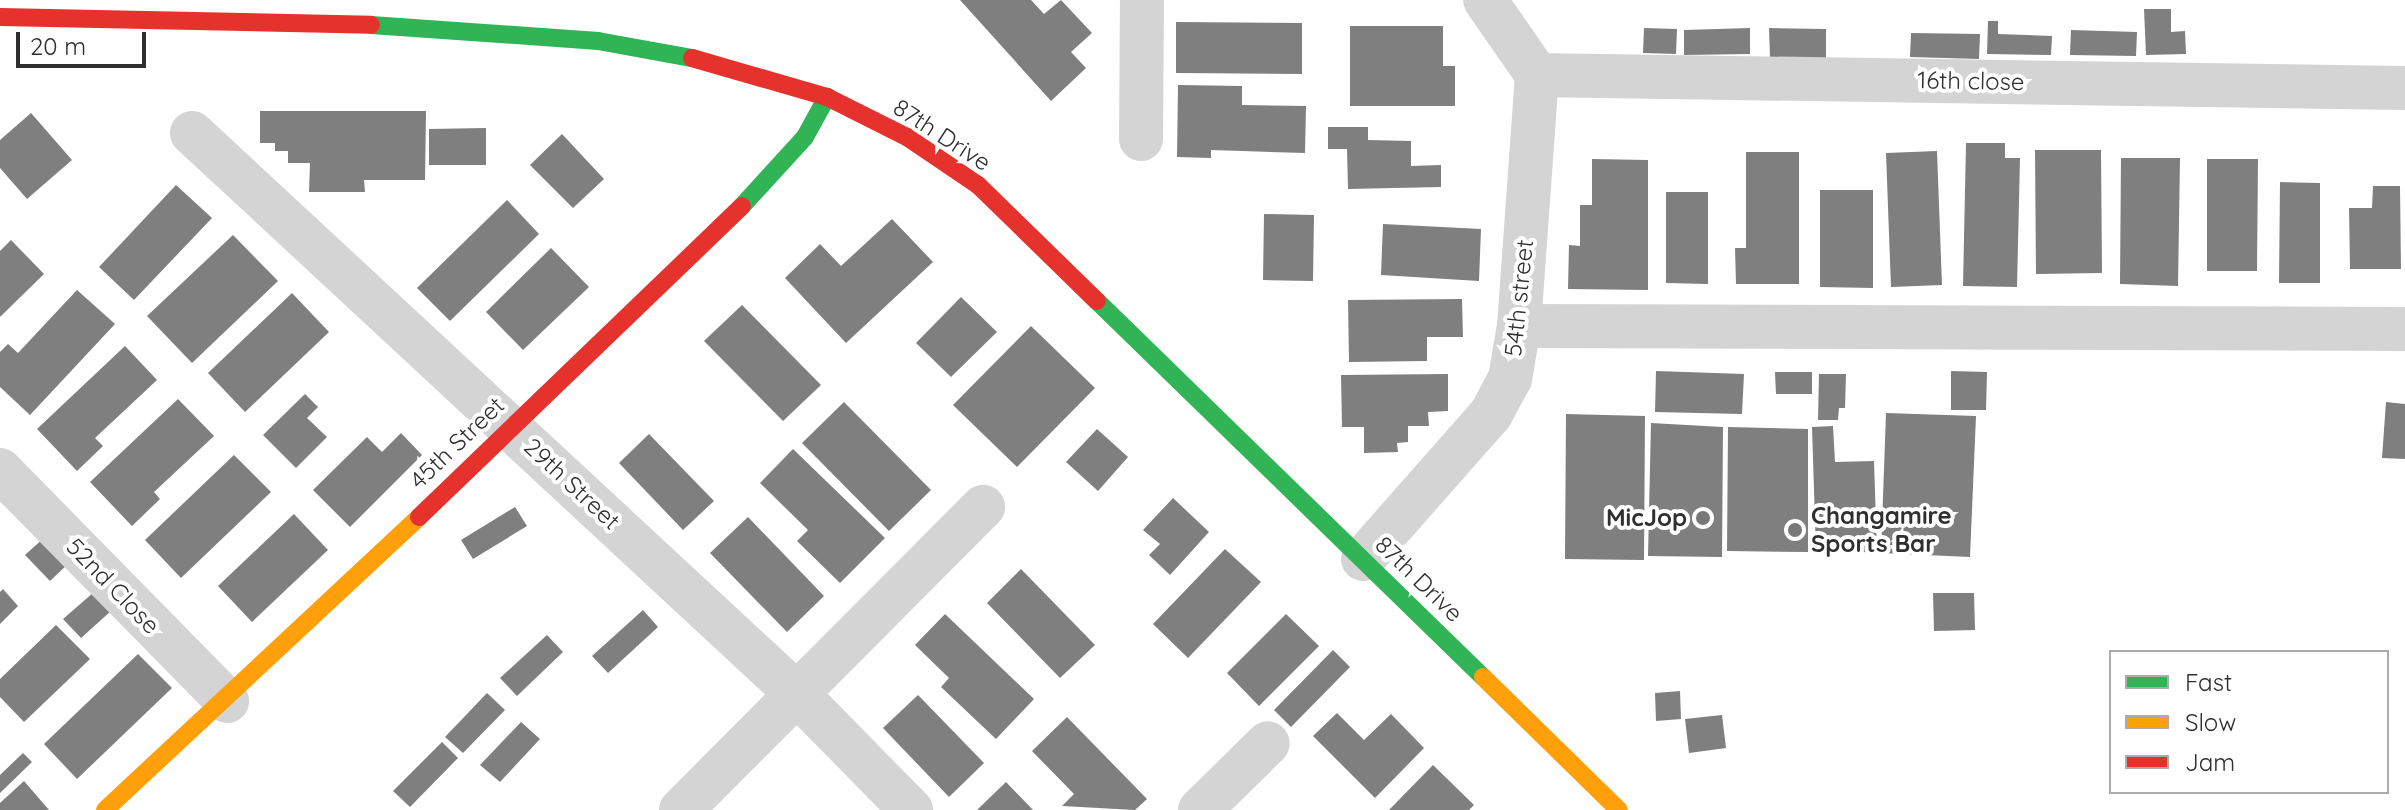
<!DOCTYPE html>
<html>
<head>
<meta charset="utf-8">
<style>
  body { margin:0 }
  #map { position:relative; width:2405px; height:810px; overflow:hidden; background:#fff; font-family:Quicksand,sans-serif }
  div>[style] { position:absolute }
  [style*='--x'] { left:calc(var(--x)*1px); top:calc(var(--y)*1px); width:calc(var(--w)*1px); rotate:calc(var(--a)*1deg) }
  .building>* { inset:0; background:#7f7f7f }
  .street>* { height:44px; margin:-22px; padding:0 22px; transform-origin:22px; border-radius:22px; background:#d4d4d4 }
  .fast>* { height:18px; margin:-9px; padding:0 9px; transform-origin:9px; border-radius:9px; background:#30b455 }
  .slow>* { height:18px; margin:-9px; padding:0 9px; transform-origin:9px; border-radius:9px; background:#ff9f0a }
  .jam>* { height:18px; margin:-9px; padding:0 9px; transform-origin:9px; border-radius:9px; background:#e5322d }
  .dots>* { width:22px; height:22px; translate:-50% -50%; box-sizing:border-box; border:4px solid #fff; border-radius:50% }
  span { translate:-50% -50%; white-space:nowrap; text-align:center; line-height:1.15; -webkit-text-stroke:8px #fff; paint-order:stroke }
  .street-label { font-size:24px; color:#2f2f2f }
  .poi-label { font-size:24px; color:#2f2f2f; font-weight:700 }
  .left { translate:0 -50%; text-align:left }
  .right { translate:-100% -50%; text-align:right }
  .legend { position:absolute; left:2109px; top:650px; width:280px; height:144px; box-sizing:border-box; background:#fff; border:2px solid #acacac; margin:0; padding:10px 14px; list-style:none; font-size:24px; color:#2f2f2f }
  .legend li { display:flex; align-items:center; gap:16px; height:40px }
  .legend b { width:40px; border:2px solid #acacac }
  .scale { position:absolute; left:16px; top:32px; width:130px; height:36px; box-sizing:border-box; border:4px solid #2f2f2f; border-top:0; padding-left:10px; font-size:24px; line-height:28px; white-space:nowrap; color:#2f2f2f; -webkit-text-stroke:6px #fff; paint-order:stroke }
</style>
</head>
<body>
<div id="map">
  <div class="building">
    <div style="clip-path:polygon(960px 0,1031px 0,1044px 14px,1061px 0,1092px 33px,1071px 52px,1086px 68px,1051px 101px)"></div>
    <div style="clip-path:polygon(2144px 9px,2171px 9px,2171px 32px,2185px 31px,2186px 54px,2146px 55px)"></div>
    <div style="clip-path:polygon(1988px 21px,1998px 21px,1998px 34px,2052px 36px,2051px 55px,1987px 54px)"></div>
    <div style="clip-path:polygon(1176px 22px,1302px 23px,1302px 74px,1176px 73px)"></div>
    <div style="clip-path:polygon(1350px 26px,1443px 26px,1443px 66px,1455px 66px,1455px 106px,1350px 106px)"></div>
    <div style="clip-path:polygon(1644px 28px,1677px 29px,1676px 54px,1643px 53px)"></div>
    <div style="clip-path:polygon(1750px 28px,1750px 54px,1684px 55px,1684px 30px)"></div>
    <div style="clip-path:polygon(1769px 28px,1826px 29px,1826px 58px,1770px 58px)"></div>
    <div style="clip-path:polygon(2071px 30px,2137px 32px,2136px 56px,2070px 55px)"></div>
    <div style="clip-path:polygon(1911px 33px,1980px 34px,1979px 59px,1910px 57px)"></div>
    <div style="clip-path:polygon(1178px 85px,1242px 86px,1242px 105px,1306px 106px,1305px 153px,1211px 150px,1211px 158px,1177px 157px)"></div>
    <div style="clip-path:polygon(260px 111px,426px 111px,425px 180px,364px 180px,365px 192px,309px 192px,310px 163px,288px 163px,288px 151px,275px 151px,275px 143px,260px 143px)"></div>
    <div style="clip-path:polygon(31px 113px,72px 160px,27px 199px,0 168px,0 140px)"></div>
    <div style="clip-path:polygon(1328px 127px,1368px 127px,1368px 140px,1411px 141px,1411px 166px,1441px 165px,1441px 187px,1348px 189px,1347px 149px,1328px 149px)"></div>
    <div style="clip-path:polygon(486px 128px,486px 165px,429px 165px,429px 129px)"></div>
    <div style="clip-path:polygon(562px 134px,604px 179px,573px 208px,530px 165px)"></div>
    <div style="clip-path:polygon(1966px 143px,2005px 143px,2005px 158px,2020px 158px,2017px 287px,1963px 286px)"></div>
    <div style="clip-path:polygon(2035px 150px,2101px 150px,2102px 273px,2036px 274px)"></div>
    <div style="clip-path:polygon(1937px 151px,1942px 285px,1891px 287px,1886px 153px)"></div>
    <div style="clip-path:polygon(1746px 152px,1799px 152px,1799px 284px,1736px 284px,1735px 248px,1746px 248px)"></div>
    <div style="clip-path:polygon(2121px 158px,2180px 158px,2178px 286px,2120px 284px)"></div>
    <div style="clip-path:polygon(1592px 159px,1648px 160px,1648px 290px,1568px 289px,1569px 245px,1580px 246px,1580px 205px,1592px 205px)"></div>
    <div style="clip-path:polygon(2207px 159px,2258px 159px,2257px 271px,2207px 271px)"></div>
    <div style="clip-path:polygon(2280px 182px,2320px 183px,2320px 283px,2279px 283px)"></div>
    <div style="clip-path:polygon(176px 185px,212px 218px,134px 300px,99px 267px)"></div>
    <div style="clip-path:polygon(2373px 186px,2400px 186px,2401px 269px,2350px 269px,2349px 208px,2372px 208px)"></div>
    <div style="clip-path:polygon(1820px 190px,1873px 190px,1873px 288px,1820px 287px)"></div>
    <div style="clip-path:polygon(1666px 192px,1708px 192px,1708px 284px,1666px 283px)"></div>
    <div style="clip-path:polygon(507px 200px,539px 234px,450px 321px,417px 288px)"></div>
    <div style="clip-path:polygon(1264px 214px,1314px 215px,1313px 281px,1263px 280px)"></div>
    <div style="clip-path:polygon(892px 219px,933px 262px,846px 343px,785px 278px,820px 244px,841px 266px)"></div>
    <div style="clip-path:polygon(1383px 224px,1481px 229px,1479px 281px,1381px 275px)"></div>
    <div style="clip-path:polygon(233px 235px,278px 281px,192px 363px,147px 316px)"></div>
    <div style="clip-path:polygon(11px 240px,44px 274px,0 317px,0 251px)"></div>
    <div style="clip-path:polygon(551px 248px,589px 287px,523px 350px,486px 312px)"></div>
    <div style="clip-path:polygon(77px 290px,115px 324px,30px 415px,0 387px,0 352px,8px 344px,18px 353px)"></div>
    <div style="clip-path:polygon(292px 293px,329px 332px,245px 412px,208px 373px)"></div>
    <div style="clip-path:polygon(961px 297px,997px 332px,951px 377px,916px 343px)"></div>
    <div style="clip-path:polygon(1462px 299px,1463px 337px,1427px 337px,1427px 361px,1349px 362px,1348px 300px)"></div>
    <div style="clip-path:polygon(742px 305px,821px 385px,783px 421px,704px 341px)"></div>
    <div style="clip-path:polygon(1031px 326px,1095px 388px,1017px 467px,953px 405px)"></div>
    <div style="clip-path:polygon(125px 346px,157px 380px,95px 438px,103px 446px,77px 471px,37px 429px)"></div>
    <div style="clip-path:polygon(1656px 371px,1744px 374px,1742px 414px,1655px 412px)"></div>
    <div style="clip-path:polygon(1951px 371px,1987px 372px,1986px 410px,1951px 410px)"></div>
    <div style="clip-path:polygon(1775px 372px,1812px 372px,1812px 394px,1776px 394px)"></div>
    <div style="clip-path:polygon(1448px 374px,1448px 411px,1428px 412px,1429px 426px,1408px 426px,1408px 442px,1397px 443px,1398px 452px,1364px 453px,1364px 427px,1342px 427px,1341px 375px)"></div>
    <div style="clip-path:polygon(1819px 374px,1846px 374px,1845px 408px,1839px 408px,1838px 420px,1818px 420px)"></div>
    <div style="clip-path:polygon(305px 394px,318px 407px,307px 418px,327px 437px,296px 468px,263px 435px)"></div>
    <div style="clip-path:polygon(178px 399px,214px 436px,154px 492px,160px 499px,132px 526px,90px 482px)"></div>
    <div style="clip-path:polygon(844px 402px,931px 490px,889px 531px,802px 443px)"></div>
    <div style="clip-path:polygon(2386px 402px,2405px 404px,2405px 459px,2382px 458px)"></div>
    <div style="clip-path:polygon(1886px 413px,1976px 416px,1970px 557px,1881px 553px)"></div>
    <div style="clip-path:polygon(1566px 414px,1645px 416px,1644px 560px,1565px 559px)"></div>
    <div style="clip-path:polygon(1651px 423px,1723px 427px,1722px 557px,1648px 556px)"></div>
    <div style="clip-path:polygon(1833px 426px,1835px 462px,1874px 461px,1877px 552px,1816px 553px,1812px 427px)"></div>
    <div style="clip-path:polygon(1728px 427px,1808px 429px,1808px 552px,1727px 551px)"></div>
    <div style="clip-path:polygon(1097px 429px,1128px 457px,1098px 491px,1066px 462px)"></div>
    <div style="clip-path:polygon(401px 433px,422px 455px,350px 527px,313px 490px,367px 437px,382px 452px)"></div>
    <div style="clip-path:polygon(649px 434px,714px 501px,683px 530px,619px 463px)"></div>
    <div style="clip-path:polygon(793px 449px,885px 538px,840px 583px,797px 541px,808px 530px,760px 483px)"></div>
    <div style="clip-path:polygon(234px 455px,271px 492px,181px 578px,145px 540px)"></div>
    <div style="clip-path:polygon(1173px 498px,1209px 532px,1170px 575px,1149px 555px,1160px 544px,1143px 530px)"></div>
    <div style="clip-path:polygon(515px 507px,527px 526px,473px 559px,461px 540px)"></div>
    <div style="clip-path:polygon(294px 514px,328px 550px,252px 622px,218px 586px)"></div>
    <div style="clip-path:polygon(748px 517px,824px 596px,787px 632px,710px 553px)"></div>
    <div style="clip-path:polygon(46px 536px,70px 562px,50px 581px,25px 555px)"></div>
    <div style="clip-path:polygon(1225px 549px,1261px 582px,1188px 658px,1153px 624px)"></div>
    <div style="clip-path:polygon(1021px 569px,1095px 645px,1060px 678px,987px 603px)"></div>
    <div style="clip-path:polygon(3px 589px,18px 606px,0 624px,0 592px)"></div>
    <div style="clip-path:polygon(94px 592px,111px 611px,81px 638px,63px 619px)"></div>
    <div style="clip-path:polygon(1933px 593px,1974px 593px,1975px 630px,1934px 631px)"></div>
    <div style="clip-path:polygon(643px 610px,658px 627px,608px 673px,592px 656px)"></div>
    <div style="clip-path:polygon(945px 614px,1034px 699px,996px 739px,941px 687px,949px 678px,915px 645px)"></div>
    <div style="clip-path:polygon(1286px 614px,1319px 646px,1259px 706px,1227px 673px)"></div>
    <div style="clip-path:polygon(56px 625px,90px 659px,24px 722px,0 697px,0 679px)"></div>
    <div style="clip-path:polygon(547px 635px,563px 652px,517px 696px,500px 678px)"></div>
    <div style="clip-path:polygon(1333px 650px,1350px 667px,1291px 727px,1274px 710px)"></div>
    <div style="clip-path:polygon(138px 654px,172px 688px,77px 779px,44px 744px)"></div>
    <div style="clip-path:polygon(1680px 691px,1681px 719px,1656px 721px,1655px 693px)"></div>
    <div style="clip-path:polygon(487px 693px,505px 710px,463px 753px,445px 737px)"></div>
    <div style="clip-path:polygon(918px 695px,984px 763px,949px 797px,883px 728px)"></div>
    <div style="clip-path:polygon(1337px 713px,1364px 740px,1391px 714px,1424px 748px,1375px 798px,1313px 736px)"></div>
    <div style="clip-path:polygon(1722px 715px,1726px 748px,1689px 753px,1685px 719px)"></div>
    <div style="clip-path:polygon(1067px 717px,1147px 799px,1135px 810px,1062px 806px,1074px 794px,1032px 751px)"></div>
    <div style="clip-path:polygon(521px 722px,540px 739px,500px 782px,480px 765px)"></div>
    <div style="clip-path:polygon(442px 742px,458px 758px,410px 807px,393px 791px)"></div>
    <div style="clip-path:polygon(23px 753px,32px 762px,0 793px,0 775px)"></div>
    <div style="clip-path:polygon(1433px 765px,1474px 805px,1469px 810px,1389px 810px)"></div>
    <div style="clip-path:polygon(24px 781px,49px 810px,0 810px,0 803px)"></div>
    <div style="clip-path:polygon(1006px 782px,1033px 810px,977px 810px)"></div>
  </div>
  <div class="street">
    <div style="--x:1537;--y:75;--w:868;--a:0.86"></div>
    <div style="--x:192;--y:133;--w:825;--a:42.84"></div>
    <div style="--x:797;--y:694;--w:163;--a:45.5"></div>
    <div style="--x:1141;--y:139;--w:139;--a:-89.6"></div>
    <div style="--x:1519;--y:326;--w:886;--a:0.19"></div>
    <div style="--x:0;--y:470;--w:324;--a:45.5"></div>
    <div style="--x:1363;--y:559;--w:193;--a:-48.6"></div>
    <div style="--x:1491;--y:414;--w:40;--a:-62"></div>
    <div style="--x:1510;--y:379;--w:54;--a:-80.4"></div>
    <div style="--x:1519;--y:326;--w:252;--a:-85.9"></div>
    <div style="--x:1537;--y:75;--w:91;--a:-124.7"></div>
    <div style="--x:681;--y:810;--w:428;--a:-45.1"></div>
    <div style="--x:1200;--y:810;--w:95;--a:-44.6"></div>
  </div>
  <div class="fast">
    <div style="--x:371;--y:25;--w:228;--a:4"></div>
    <div style="--x:598;--y:41;--w:96;--a:10.3"></div>
    <div style="--x:742;--y:206;--w:93;--a:-47.6"></div>
    <div style="--x:805;--y:137;--w:46;--a:-61.2"></div>
    <div style="--x:1097;--y:301;--w:539;--a:44.25"></div>
  </div>
  <div class="slow">
    <div style="--x:1483;--y:677;--w:190;--a:44.4"></div>
    <div style="--x:105;--y:810;--w:429;--a:-43"></div>
  </div>
  <div class="jam">
    <div style="--x:0;--y:17;--w:371;--a:1.2"></div>
    <div style="--x:692;--y:58;--w:141;--a:16.1"></div>
    <div style="--x:827;--y:97;--w:89;--a:26.6"></div>
    <div style="--x:907;--y:137;--w:86;--a:34.1"></div>
    <div style="--x:978;--y:185;--w:166;--a:44.3"></div>
    <div style="--x:419;--y:517;--w:448;--a:-43.9"></div>
  </div>
  <div class="dots">
    <div style="left:1703px;top:518px;background:#787878"></div>
    <div style="left:1795px;top:530px;background:#787878"></div>
  </div>
  <div class="street-label">
    <span style="left:1971px;top:81px;rotate:1deg">16th close</span>
    <span style="left:942px;top:135px;rotate:33deg">87th Drive</span>
    <span style="left:1519px;top:298px;rotate:-84deg">54th street</span>
    <span style="left:457px;top:443px;rotate:-44deg">45th Street</span>
    <span style="left:572px;top:484px;rotate:43deg">29th Street</span>
    <span style="left:1419px;top:579px;rotate:44deg">87th Drive</span>
    <span style="left:113px;top:586px;rotate:46deg">52nd Close</span>
  </div>
  <div class="poi-label">
    <span class="left" style="left:1811px;top:530px">Changamire<br>Sports Bar</span>
    <span class="right" style="left:1687px;top:518px">MicJop</span>
  </div>
  <ul class="legend">
  <li><b style="height:10px;background:#30b455"></b>Fast</li>
  <li><b style="height:10px;background:#ff9f0a"></b>Slow</li>
  <li><b style="height:10px;background:#e5322d"></b>Jam</li>
  </ul>
  <div class="scale">20 m</div>
</div>
</body>
</html>
